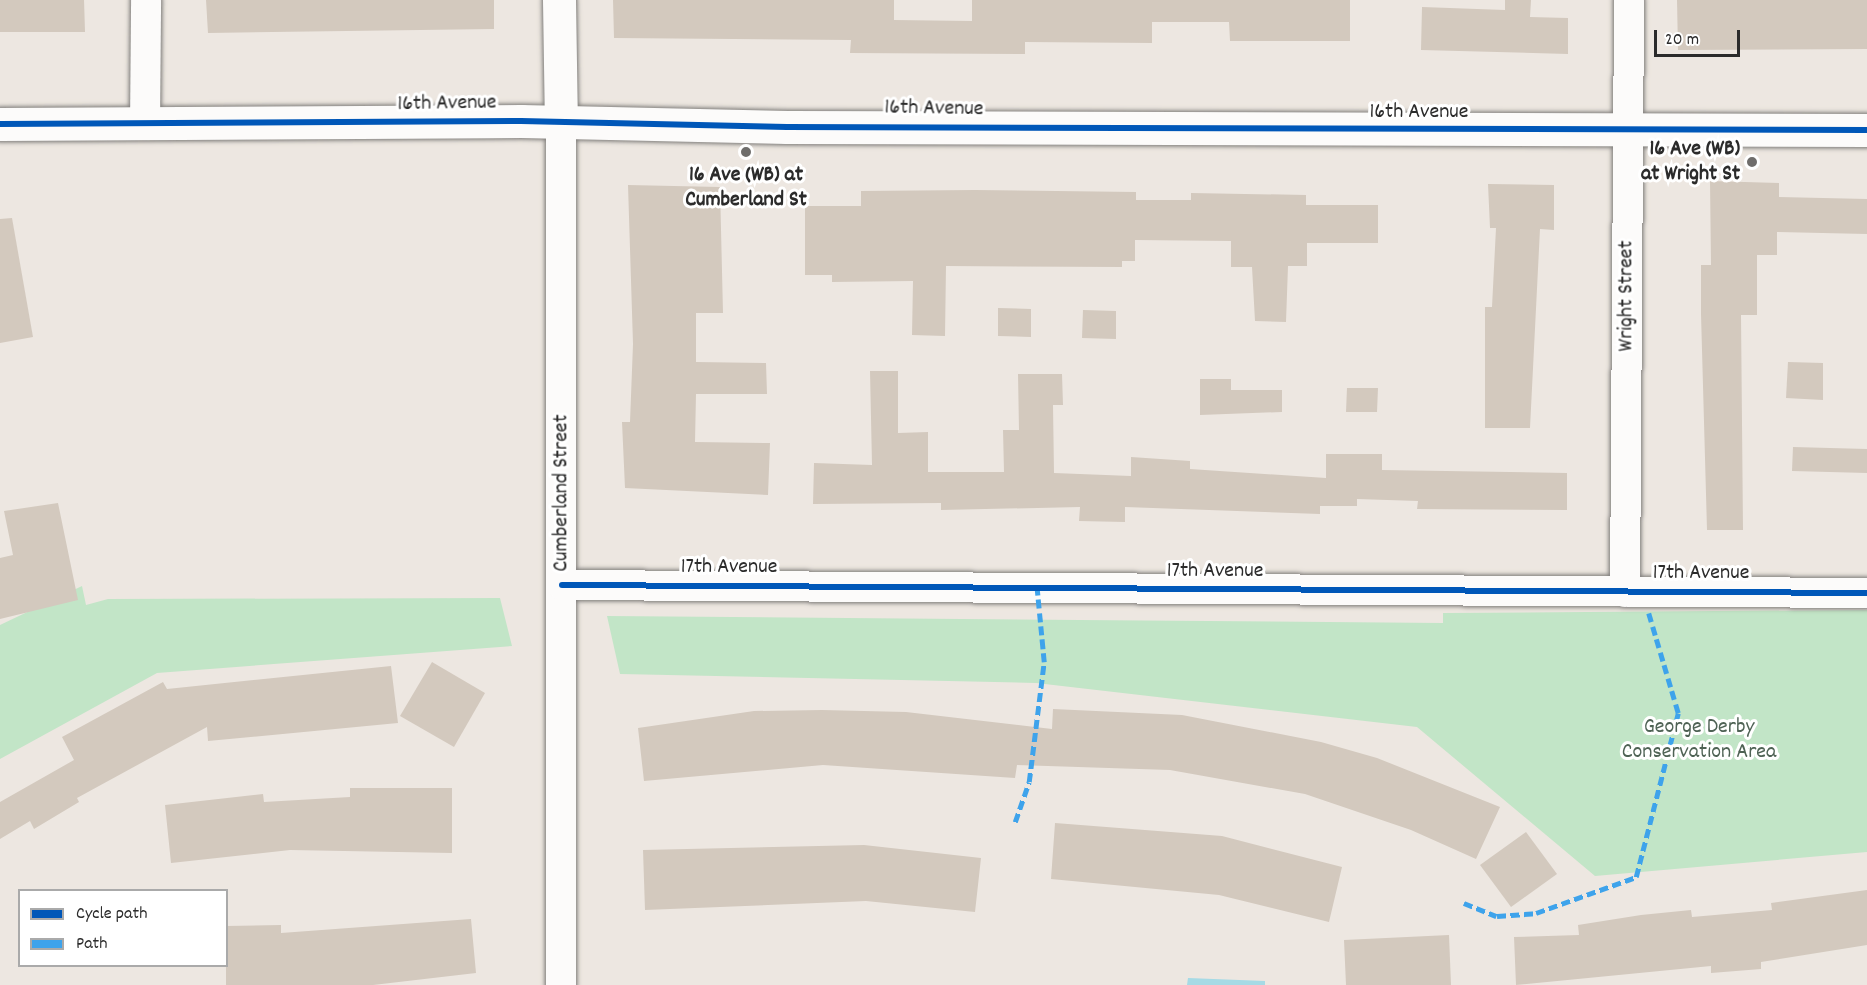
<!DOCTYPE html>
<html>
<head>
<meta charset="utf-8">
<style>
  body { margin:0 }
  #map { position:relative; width:1867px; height:985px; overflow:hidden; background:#ede7e1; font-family:Dekko,sans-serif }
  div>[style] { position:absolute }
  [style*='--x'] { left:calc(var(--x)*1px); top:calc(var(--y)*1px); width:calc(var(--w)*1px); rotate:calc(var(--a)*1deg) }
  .green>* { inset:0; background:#c2e5c7 }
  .water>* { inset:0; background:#a6dae5 }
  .building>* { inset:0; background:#d3c9be }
  .roads { filter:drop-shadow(0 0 2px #82807d) drop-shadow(0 0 2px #82807d) }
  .minor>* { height:30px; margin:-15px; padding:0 15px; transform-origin:15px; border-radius:15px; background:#fcfbfa }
  .tertiary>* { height:33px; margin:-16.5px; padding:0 16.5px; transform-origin:16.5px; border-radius:16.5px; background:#fcfbfa }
  .quiet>* { height:4.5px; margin-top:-2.25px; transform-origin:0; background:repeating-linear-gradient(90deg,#3ea3eb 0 9px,transparent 0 13.5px) }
  .cycleway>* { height:6px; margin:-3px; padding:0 3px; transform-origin:3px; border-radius:3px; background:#0057b8 }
  .dots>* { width:16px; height:16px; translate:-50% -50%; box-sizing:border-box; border:3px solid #fff; border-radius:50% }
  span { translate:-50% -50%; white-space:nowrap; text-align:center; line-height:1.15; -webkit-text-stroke:6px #fff; paint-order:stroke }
  .street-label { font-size:22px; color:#2b2b2b }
  .poi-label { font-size:22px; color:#2b2b2b; font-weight:700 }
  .right { translate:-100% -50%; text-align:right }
  .park-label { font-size:22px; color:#4e6254 }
  .legend { position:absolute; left:18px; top:889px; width:210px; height:78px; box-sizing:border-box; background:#fff; border:2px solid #aaa; margin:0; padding:8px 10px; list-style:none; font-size:18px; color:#2b2b2b }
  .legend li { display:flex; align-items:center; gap:12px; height:30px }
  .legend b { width:30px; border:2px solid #aaa }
  .scale { position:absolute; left:1654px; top:30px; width:86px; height:27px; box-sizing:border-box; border:3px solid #2b2b2b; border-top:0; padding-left:8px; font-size:18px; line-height:21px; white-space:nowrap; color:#2b2b2b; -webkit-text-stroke:4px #fff; paint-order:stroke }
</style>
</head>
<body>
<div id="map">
  <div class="green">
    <div style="clip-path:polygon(82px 586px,86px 605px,108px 599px,500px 598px,512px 646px,157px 673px,0 759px,0 625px)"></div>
    <div style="clip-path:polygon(1867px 610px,1867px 852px,1595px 876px,1417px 727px,1036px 683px,620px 674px,607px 616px,1443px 623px,1443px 613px)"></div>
  </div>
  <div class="water">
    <div style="clip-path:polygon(1188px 978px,1265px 981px,1265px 985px,1187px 985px)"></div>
  </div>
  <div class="building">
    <div style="clip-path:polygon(0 0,84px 0,85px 32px,0 32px)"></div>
    <div style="clip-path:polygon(206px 0,494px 0,494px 29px,208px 33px)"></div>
    <div style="clip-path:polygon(613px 0,894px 0,894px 20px,972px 21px,972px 0,1350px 0,1350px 41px,1230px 41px,1229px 22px,1152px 22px,1152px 43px,1025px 42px,1025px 54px,850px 53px,851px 40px,614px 38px)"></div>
    <div style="clip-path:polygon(1505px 0,1531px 0,1530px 17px,1568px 18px,1568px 54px,1421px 50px,1422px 7px,1505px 10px)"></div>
    <div style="clip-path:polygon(1677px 0,1867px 0,1867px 49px,1678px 50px)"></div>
    <div style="clip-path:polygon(1710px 181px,1779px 183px,1779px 197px,1867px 199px,1867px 234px,1777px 232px,1777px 255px,1757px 255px,1757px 315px,1741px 315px,1743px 530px,1707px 530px,1701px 314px,1701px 265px,1711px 265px)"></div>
    <div style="clip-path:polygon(1488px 184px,1554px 185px,1554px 230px,1540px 229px,1530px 428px,1485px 428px,1485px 307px,1492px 307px,1496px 228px,1490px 228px)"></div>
    <div style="clip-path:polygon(628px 185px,720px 187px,723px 313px,696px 313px,696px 362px,766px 363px,767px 394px,696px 394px,695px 442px,770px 443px,768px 495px,625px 488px,622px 422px,630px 422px,633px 344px)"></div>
    <div style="clip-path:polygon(975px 190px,1136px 192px,1136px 200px,1191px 200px,1191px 193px,1306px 195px,1306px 205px,1378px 205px,1378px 243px,1307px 243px,1307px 266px,1288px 266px,1286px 322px,1255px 321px,1252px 267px,1231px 267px,1231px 241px,1135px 240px,1135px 261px,1122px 261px,1122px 267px,946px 266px,945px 336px,912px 335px,913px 281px,832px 282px,832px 275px,805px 275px,805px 206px,861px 206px,861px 191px)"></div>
    <div style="clip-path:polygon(12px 218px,33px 337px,0 343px,0 219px)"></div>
    <div style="clip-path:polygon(998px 308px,1031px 309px,1031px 337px,998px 336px)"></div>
    <div style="clip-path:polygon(1083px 310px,1116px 311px,1116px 339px,1082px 338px)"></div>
    <div style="clip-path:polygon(1788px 362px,1823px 363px,1823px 400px,1786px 398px)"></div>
    <div style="clip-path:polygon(870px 371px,898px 371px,898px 433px,928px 432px,928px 472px,1004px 472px,1003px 430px,1019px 430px,1018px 374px,1062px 374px,1063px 405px,1053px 405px,1054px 473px,1131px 476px,1131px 457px,1190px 461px,1190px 469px,1326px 478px,1326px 454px,1382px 454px,1382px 470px,1567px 473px,1567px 510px,1417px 509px,1418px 501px,1357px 499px,1357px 506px,1320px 506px,1320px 514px,1125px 507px,1125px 522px,1079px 521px,1080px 507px,941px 510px,941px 503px,813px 504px,814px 463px,872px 465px)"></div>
    <div style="clip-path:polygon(1200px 379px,1231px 379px,1231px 390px,1282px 390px,1282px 412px,1200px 415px)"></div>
    <div style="clip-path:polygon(1347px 388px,1378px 388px,1377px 412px,1346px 412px)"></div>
    <div style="clip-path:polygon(1793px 447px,1867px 449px,1867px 473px,1792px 471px)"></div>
    <div style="clip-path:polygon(58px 503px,78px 600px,0 619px,0 558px,13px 555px,4px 511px)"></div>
    <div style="clip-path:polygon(432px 662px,485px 693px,454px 747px,400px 716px)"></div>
    <div style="clip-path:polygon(391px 666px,398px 723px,208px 741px,207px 727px,77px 798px,79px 802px,34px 829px,30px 821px,0 839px,0 802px,74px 760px,62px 737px,163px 682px,167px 689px)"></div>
    <div style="clip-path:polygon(1053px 709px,1182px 715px,1321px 742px,1377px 758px,1500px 807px,1476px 859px,1411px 830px,1305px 794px,1170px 770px,1017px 765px,1015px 778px,823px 765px,644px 781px,638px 728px,754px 711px,822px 710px,906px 712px,1052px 729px)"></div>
    <div style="clip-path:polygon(350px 788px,452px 788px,452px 853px,290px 850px,171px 863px,165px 805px,263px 794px,264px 802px,350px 797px)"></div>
    <div style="clip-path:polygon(1055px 823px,1222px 836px,1342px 867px,1329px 922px,1219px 895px,1051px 879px)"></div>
    <div style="clip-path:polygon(1526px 832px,1557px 874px,1511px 907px,1480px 865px)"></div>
    <div style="clip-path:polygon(864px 845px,981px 858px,975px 912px,866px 901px,645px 910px,643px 850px)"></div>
    <div style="clip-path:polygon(1867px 890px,1867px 945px,1761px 962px,1761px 969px,1711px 973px,1711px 966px,1516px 985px,1514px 937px,1579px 935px,1578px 925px,1641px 915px,1691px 910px,1692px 917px,1772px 910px,1771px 903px)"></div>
    <div style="clip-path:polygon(471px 919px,476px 973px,373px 985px,226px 985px,226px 926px,281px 925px,281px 933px)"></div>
    <div style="clip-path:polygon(1449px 935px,1451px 985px,1346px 985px,1344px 940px)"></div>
  </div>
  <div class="roads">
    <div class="minor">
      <div style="--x:561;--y:122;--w:863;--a:90"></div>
      <div style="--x:145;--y:125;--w:125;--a:-89.5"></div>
      <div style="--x:562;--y:585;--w:1305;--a:0.35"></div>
      <div style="--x:1625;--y:592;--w:592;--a:-89.61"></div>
    </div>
    <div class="tertiary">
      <div style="--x:559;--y:0;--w:122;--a:89.1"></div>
      <div style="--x:0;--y:124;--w:521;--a:-0.33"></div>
      <div style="--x:521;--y:121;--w:266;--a:1.3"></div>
      <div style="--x:787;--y:127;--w:1080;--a:0.16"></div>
    </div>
  </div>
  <div class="quiet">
    <div style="--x:1015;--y:822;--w:42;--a:-70.7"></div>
    <div style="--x:1029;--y:782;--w:121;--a:-82.9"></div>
    <div style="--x:1044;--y:662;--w:73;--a:-95.5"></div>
    <div style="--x:1464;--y:903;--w:35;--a:22"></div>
    <div style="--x:1497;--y:916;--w:39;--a:-4"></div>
    <div style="--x:1536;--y:913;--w:106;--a:-19.8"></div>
    <div style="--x:1636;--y:877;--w:169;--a:-75.6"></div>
    <div style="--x:1678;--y:713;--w:105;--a:-106.5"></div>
  </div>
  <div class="cycleway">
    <div style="--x:0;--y:124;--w:521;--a:-0.33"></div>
    <div style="--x:521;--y:121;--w:266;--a:1.3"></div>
    <div style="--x:787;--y:127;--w:1080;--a:0.16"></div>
    <div style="--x:562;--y:585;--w:1305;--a:0.35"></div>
  </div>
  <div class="dots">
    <div style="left:746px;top:152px;background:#6f6d6b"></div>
    <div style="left:1752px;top:162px;background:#6f6d6b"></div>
  </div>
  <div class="street-label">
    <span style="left:447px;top:104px;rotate:-1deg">16th Avenue</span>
    <span style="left:934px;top:109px;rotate:1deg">16th Avenue</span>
    <span style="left:1419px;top:113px">16th Avenue</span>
    <span style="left:1627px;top:296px;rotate:-90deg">Wright Street</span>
    <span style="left:562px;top:493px;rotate:-90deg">Cumberland Street</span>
    <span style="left:729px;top:568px">17th Avenue</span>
    <span style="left:1215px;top:572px">17th Avenue</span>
    <span style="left:1701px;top:574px">17th Avenue</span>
  </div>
  <div class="poi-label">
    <span class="right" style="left:1740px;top:162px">16 Ave (WB)<br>at Wright St</span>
    <span style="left:746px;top:188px">16 Ave (WB) at<br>Cumberland St</span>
  </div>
  <div class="park-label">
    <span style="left:1699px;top:740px">George Derby<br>Conservation Area</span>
  </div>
  <ul class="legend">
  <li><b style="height:8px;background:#0057b8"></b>Cycle path</li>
  <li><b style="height:8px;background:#3ea3eb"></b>Path</li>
  </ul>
  <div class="scale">20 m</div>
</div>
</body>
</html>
